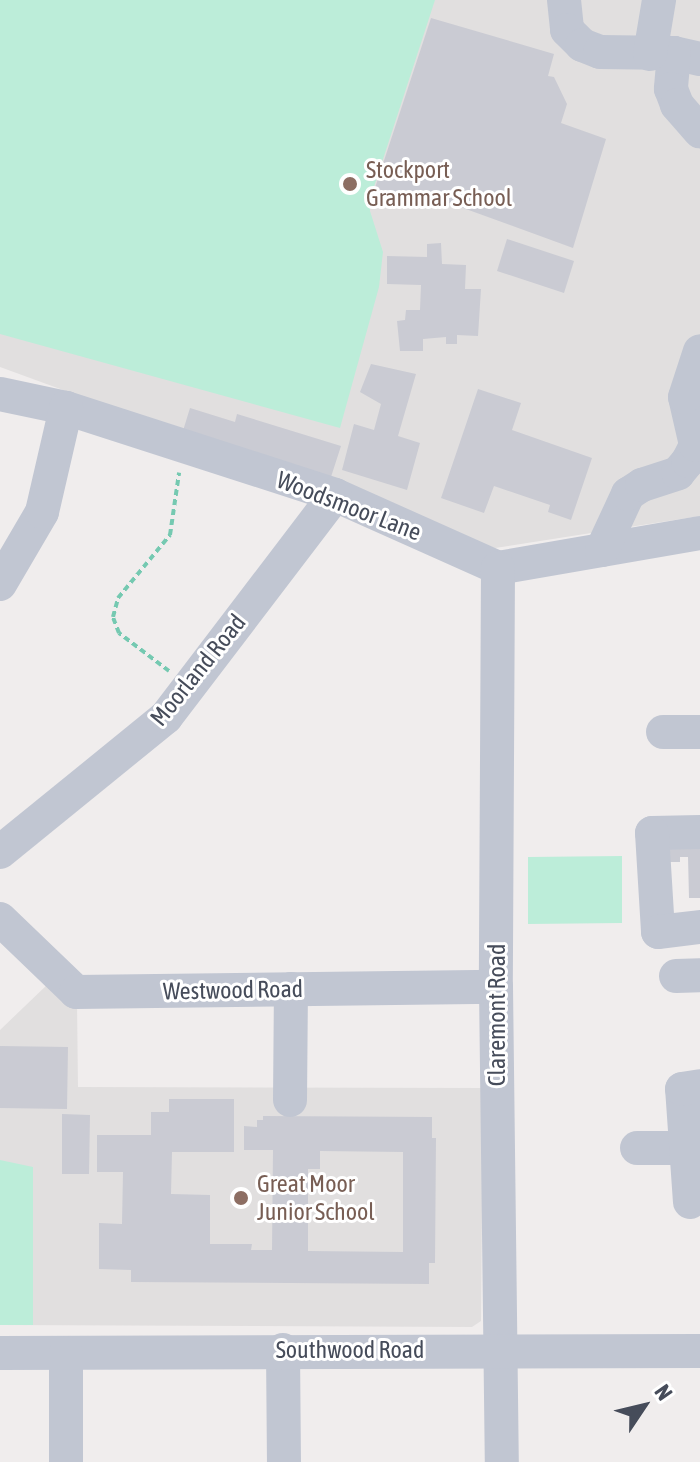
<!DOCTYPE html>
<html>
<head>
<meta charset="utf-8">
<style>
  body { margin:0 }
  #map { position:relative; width:700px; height:1462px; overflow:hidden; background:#f0eded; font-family:"Asap Condensed",sans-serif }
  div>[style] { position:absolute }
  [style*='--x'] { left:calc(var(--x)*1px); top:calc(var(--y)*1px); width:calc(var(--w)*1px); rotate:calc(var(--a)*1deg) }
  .education>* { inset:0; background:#e1dfdf }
  .green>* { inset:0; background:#bcedd9 }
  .building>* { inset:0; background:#cacbd3 }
  .path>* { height:4px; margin-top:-2px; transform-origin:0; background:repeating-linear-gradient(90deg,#75c9b1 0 6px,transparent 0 10px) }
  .minor>* { height:34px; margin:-17px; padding:0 17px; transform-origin:17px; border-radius:17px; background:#c1c6d2 }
  .dots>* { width:22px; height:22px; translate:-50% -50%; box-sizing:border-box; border:4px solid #fff; border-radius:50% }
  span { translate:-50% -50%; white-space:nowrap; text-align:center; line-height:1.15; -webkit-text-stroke:6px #fff; paint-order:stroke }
  .education-label { font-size:24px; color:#785e54 }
  .left { translate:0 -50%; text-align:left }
  .street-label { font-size:24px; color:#464c5a }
  .north { position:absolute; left:604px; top:1366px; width:80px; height:80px; -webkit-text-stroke:6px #fff; paint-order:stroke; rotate:55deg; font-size:22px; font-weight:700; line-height:32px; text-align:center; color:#464c5a }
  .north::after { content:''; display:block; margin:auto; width:28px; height:36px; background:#464c5a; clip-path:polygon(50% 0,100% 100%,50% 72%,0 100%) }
</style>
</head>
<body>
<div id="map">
  <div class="education">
    <div style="clip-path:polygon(0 0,700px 0,700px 516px,495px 548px,0 367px)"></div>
    <div style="clip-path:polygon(49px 983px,77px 1002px,78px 1087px,483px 1088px,481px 1321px,472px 1327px,0 1325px,0 1030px)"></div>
  </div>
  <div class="green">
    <div style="clip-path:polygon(0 0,435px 0,370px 199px,370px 211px,383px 252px,379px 287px,340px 428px,0 334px)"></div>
    <div style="clip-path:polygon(622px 856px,622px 923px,528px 924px,528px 857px)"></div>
    <div style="clip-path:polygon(0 1160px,33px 1167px,33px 1325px,0 1325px)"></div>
  </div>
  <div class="building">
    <div style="clip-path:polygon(431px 18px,554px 54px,548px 76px,554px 77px,567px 104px,561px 123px,606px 139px,573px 248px,441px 200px,438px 209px,375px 188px)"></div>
    <div style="clip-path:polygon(507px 239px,574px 261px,564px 293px,497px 271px)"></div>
    <div style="clip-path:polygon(441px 243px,442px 264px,466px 265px,465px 289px,481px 289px,478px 336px,457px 335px,457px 344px,446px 344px,446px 337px,423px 339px,423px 351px,400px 351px,397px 321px,405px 320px,406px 310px,420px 310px,421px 285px,387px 284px,387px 256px,427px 257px,427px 244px)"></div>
    <div style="clip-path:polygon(371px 364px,416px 374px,398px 436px,420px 443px,407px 490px,342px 470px,354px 424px,374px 430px,381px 404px,360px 392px)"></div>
    <div style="clip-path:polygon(478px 389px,521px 403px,512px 430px,592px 458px,571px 520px,548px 512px,550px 505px,494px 486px,484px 513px,441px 498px)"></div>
    <div style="clip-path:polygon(190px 408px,235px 422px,237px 414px,341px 446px,330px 480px,182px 434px)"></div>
    <div style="clip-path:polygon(700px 847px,700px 898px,689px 898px,688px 857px,680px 857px,680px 862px,667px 862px,666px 848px)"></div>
    <div style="clip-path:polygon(0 1046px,68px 1047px,67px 1109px,0 1108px)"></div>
    <div style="clip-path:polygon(evenodd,169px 1099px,234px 1099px,234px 1152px,172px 1152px,171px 1194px,210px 1195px,210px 1244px,252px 1244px,251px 1250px,272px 1250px,273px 1150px,244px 1150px,244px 1126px,257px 1127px,257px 1120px,263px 1120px,263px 1116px,432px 1117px,432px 1138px,436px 1138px,435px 1263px,429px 1263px,429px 1284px,131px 1282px,131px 1270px,99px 1269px,99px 1223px,122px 1224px,123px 1172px,97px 1172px,97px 1135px,151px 1135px,151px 1112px,169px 1112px,169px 1099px,320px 1151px,403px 1152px,403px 1252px,308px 1251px,308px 1169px,320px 1169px,320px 1151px)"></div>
    <div style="clip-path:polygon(62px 1114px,90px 1115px,89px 1174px,62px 1174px)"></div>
  </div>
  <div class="path">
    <div style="--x:169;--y:671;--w:63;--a:-142.8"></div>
    <div style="--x:119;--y:633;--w:17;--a:-111"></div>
    <div style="--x:113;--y:617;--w:20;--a:-75"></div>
    <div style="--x:118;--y:598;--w:82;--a:-50.5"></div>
    <div style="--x:170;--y:535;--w:63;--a:-81.7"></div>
  </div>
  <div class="minor">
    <div style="--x:564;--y:0;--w:30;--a:84"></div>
    <div style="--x:567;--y:30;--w:21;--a:45"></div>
    <div style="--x:582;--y:45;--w:19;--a:21"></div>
    <div style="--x:600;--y:52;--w:74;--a:0.8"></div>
    <div style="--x:674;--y:53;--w:27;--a:13"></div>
    <div style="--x:674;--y:53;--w:36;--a:95"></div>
    <div style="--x:671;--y:89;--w:17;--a:69"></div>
    <div style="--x:677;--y:105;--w:35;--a:49"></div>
    <div style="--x:650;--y:54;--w:55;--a:-80.5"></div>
    <div style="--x:0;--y:394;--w:67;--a:12"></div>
    <div style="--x:66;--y:408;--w:283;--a:17.9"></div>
    <div style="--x:335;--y:495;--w:179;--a:24.1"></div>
    <div style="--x:498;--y:568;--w:205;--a:-9.8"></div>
    <div style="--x:602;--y:550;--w:62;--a:-65.1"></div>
    <div style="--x:628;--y:494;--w:17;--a:-33"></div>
    <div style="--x:642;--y:485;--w:38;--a:-18"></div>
    <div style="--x:678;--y:473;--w:16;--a:-50"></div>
    <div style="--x:688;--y:461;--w:18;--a:-63"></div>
    <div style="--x:696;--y:445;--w:49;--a:-102.9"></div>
    <div style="--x:685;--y:397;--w:48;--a:-71.9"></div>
    <div style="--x:498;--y:568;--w:419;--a:90.3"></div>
    <div style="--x:496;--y:987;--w:475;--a:89.3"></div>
    <div style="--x:0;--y:584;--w:83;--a:-59.7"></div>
    <div style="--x:42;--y:512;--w:107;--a:-77"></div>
    <div style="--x:663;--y:732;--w:37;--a:0"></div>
    <div style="--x:700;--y:832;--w:48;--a:178.8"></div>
    <div style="--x:652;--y:833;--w:99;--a:86.5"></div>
    <div style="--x:658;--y:932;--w:42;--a:-6.8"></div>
    <div style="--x:0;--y:852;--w:214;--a:-39.1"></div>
    <div style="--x:166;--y:717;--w:279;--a:-52.7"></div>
    <div style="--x:0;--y:919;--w:105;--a:43.8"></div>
    <div style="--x:76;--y:992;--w:420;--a:-0.7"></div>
    <div style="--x:676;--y:976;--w:24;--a:-2"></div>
    <div style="--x:290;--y:1100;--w:111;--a:-89.5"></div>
    <div style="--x:637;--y:1148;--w:50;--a:0"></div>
    <div style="--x:690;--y:1202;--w:113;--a:-94"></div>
    <div style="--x:682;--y:1089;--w:18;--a:-9"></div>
    <div style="--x:283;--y:1350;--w:112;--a:89.5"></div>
    <div style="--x:0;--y:1353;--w:700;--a:-0.16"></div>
    <div style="--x:66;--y:1353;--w:109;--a:90"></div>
  </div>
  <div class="dots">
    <div style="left:350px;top:184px;background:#8d6e63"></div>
    <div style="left:241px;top:1198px;background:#8d6e63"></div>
  </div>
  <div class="education-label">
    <span class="left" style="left:366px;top:184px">Stockport<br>Grammar School</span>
    <span class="left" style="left:257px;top:1198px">Great Moor<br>Junior School</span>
  </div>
  <div class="street-label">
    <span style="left:349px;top:506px;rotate:21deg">Woodsmoor Lane</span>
    <span style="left:198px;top:670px;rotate:-51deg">Moorland Road</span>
    <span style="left:233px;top:990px;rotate:-1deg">Westwood Road</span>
    <span style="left:497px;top:1015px;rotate:-90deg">Claremont Road</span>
    <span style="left:350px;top:1350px">Southwood Road</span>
  </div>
  <div class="north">N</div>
</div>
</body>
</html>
